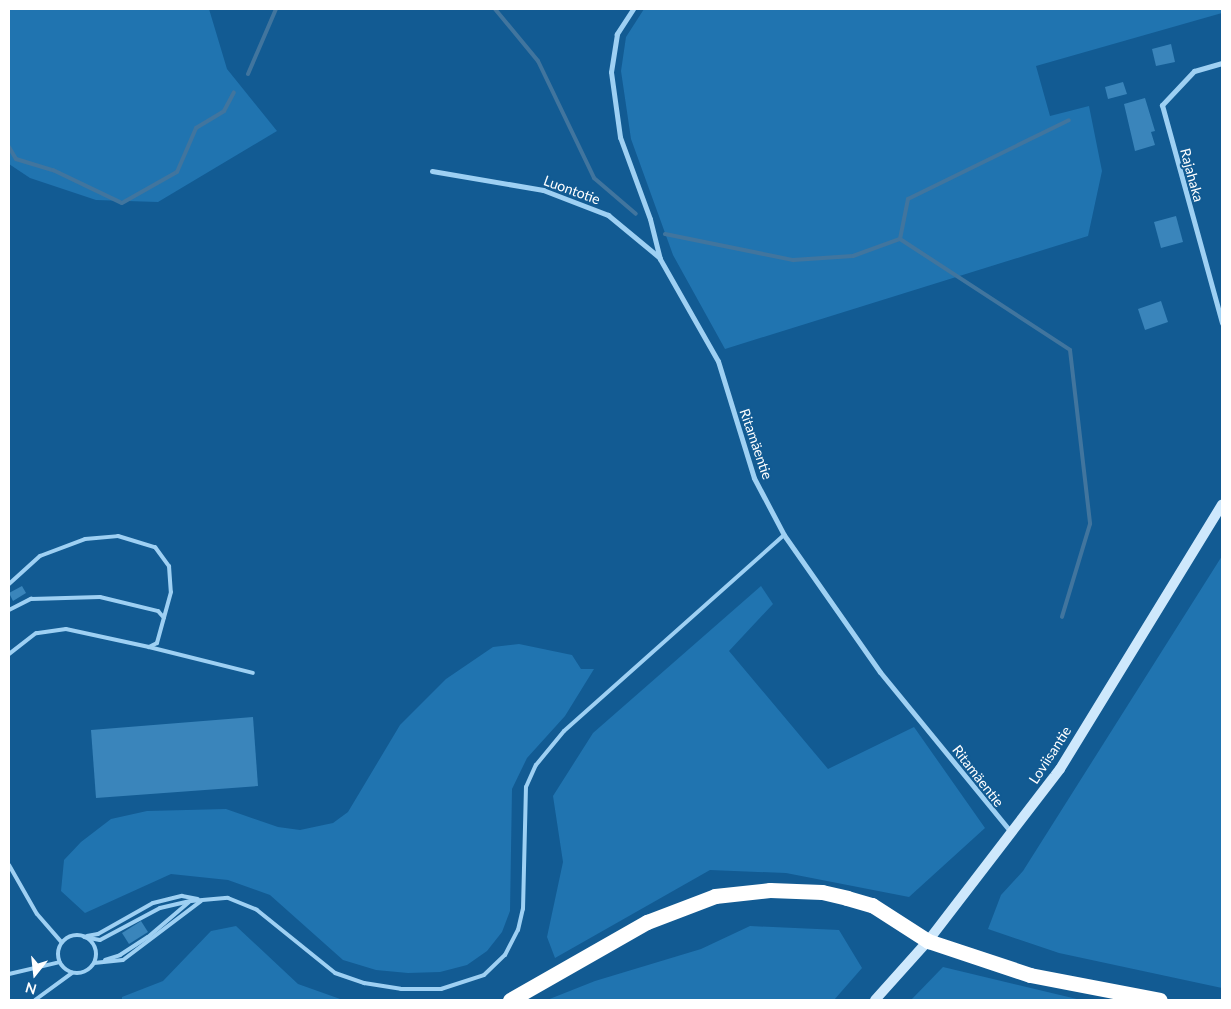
<!DOCTYPE html>
<html>
<head>
<meta charset="utf-8">
<style>
  body { margin:0 }
  #map { position:relative; width:1231px; height:1009px; overflow:hidden; background:#125b93; font-family:Lato,sans-serif }
  div>[style] { position:absolute }
  [style*='--x'] { left:calc(var(--x)*1px); top:calc(var(--y)*1px); width:calc(var(--w)*1px); rotate:calc(var(--a)*1deg) }
  .green>* { inset:0; background:#2074b0 }
  .stream>* { height:4px; margin:-2px; padding:0 2px; transform-origin:2px; border-radius:2px; background:#41759e }
  .building>* { inset:0; background:#3a85bb }
  .service>* { height:4px; margin:-2px; padding:0 2px; transform-origin:2px; border-radius:2px; background:#9ed0f3 }
  .service>.ring { margin:-2px; padding:0; box-sizing:content-box; background:none; border:4px solid #9ed0f3; border-radius:50% }
  .minor>* { height:5px; margin:-2.5px; padding:0 2.5px; transform-origin:2.5px; border-radius:2.5px; background:#9ed0f3 }
  .secondary>* { height:10px; margin:-5px; padding:0 5px; transform-origin:5px; border-radius:5px; background:#cee8fc }
  .motorway>* { height:15px; margin:-7.5px; padding:0 7.5px; transform-origin:7.5px; border-radius:7.5px; background:#fff }
  span { translate:-50% -50%; white-space:nowrap; text-align:center; line-height:1.15; -webkit-text-stroke:4px #125b93; paint-order:stroke }
  .street-label { font-size:14px; color:#fff }
  .frame { position:absolute; inset:0; border:10px solid #fff; pointer-events:none }
  .north { position:absolute; left:10px; top:949px; width:50px; height:50px; -webkit-text-stroke:4px #125b93; paint-order:stroke; rotate:196deg; font-size:14px; font-weight:700; line-height:20px; text-align:center; color:#fff }
  .north::after { content:''; display:block; margin:auto; width:18px; height:22px; background:#fff; clip-path:polygon(50% 0,100% 100%,50% 72%,0 100%) }
</style>
</head>
<body>
<div id="map">
  <div class="green">
    <div style="clip-path:polygon(9px 9px,209px 9px,227px 69px,277px 131px,158px 202px,96px 200px,30px 178px,9px 164px)"></div>
    <div style="clip-path:polygon(644px 9px,1222px 9px,1222px 13px,1036px 66px,1050px 116px,1089px 106px,1102px 171px,1088px 236px,725px 349px,673px 255px,631px 139px,621px 71px,626px 37px)"></div>
    <div style="clip-path:polygon(1222px 556px,1222px 988px,1059px 953px,988px 929px,1001px 895px,1023px 871px)"></div>
    <div style="clip-path:polygon(761px 586px,773px 604px,729px 651px,828px 769px,914px 727px,985px 828px,909px 897px,786px 873px,710px 870px,555px 958px,547px 937px,563px 862px,553px 796px,593px 733px)"></div>
    <div style="clip-path:polygon(519px 644px,572px 655px,581px 669px,594px 669px,565px 716px,527px 758px,512px 789px,510px 911px,502px 932px,487px 951px,467px 965px,440px 972px,408px 973px,376px 970px,343px 960px,270px 895px,228px 880px,171px 874px,85px 913px,61px 891px,64px 860px,81px 842px,111px 819px,147px 811px,226px 809px,278px 827px,300px 830px,333px 823px,348px 812px,400px 725px,446px 679px,493px 647px)"></div>
    <div style="clip-path:polygon(236px 926px,298px 984px,343px 1000px,122px 1000px,122px 997px,163px 981px,211px 931px)"></div>
    <div style="clip-path:polygon(750px 926px,839px 930px,862px 968px,834px 1000px,547px 1000px,595px 981px,701px 949px)"></div>
    <div style="clip-path:polygon(943px 967px,1081px 1000px,911px 1000px)"></div>
  </div>
  <div class="stream">
    <div style="--x:495;--y:9;--w:67;--a:50.4"></div>
    <div style="--x:538;--y:61;--w:130;--a:64.4"></div>
    <div style="--x:594;--y:178;--w:55;--a:40.6"></div>
    <div style="--x:248;--y:74;--w:71;--a:-66.7"></div>
    <div style="--x:9;--y:147;--w:14;--a:60"></div>
    <div style="--x:16;--y:159;--w:39;--a:17"></div>
    <div style="--x:53;--y:170;--w:76;--a:25.6"></div>
    <div style="--x:122;--y:203;--w:63;--a:-29.4"></div>
    <div style="--x:177;--y:172;--w:48;--a:-66.6"></div>
    <div style="--x:196;--y:128;--w:33;--a:-31"></div>
    <div style="--x:224;--y:111;--w:21;--a:-62"></div>
    <div style="--x:665;--y:234;--w:131;--a:11.5"></div>
    <div style="--x:793;--y:260;--w:60;--a:-3.8"></div>
    <div style="--x:853;--y:256;--w:50;--a:-19.9"></div>
    <div style="--x:900;--y:239;--w:41;--a:-78.7"></div>
    <div style="--x:908;--y:199;--w:179;--a:-26.1"></div>
    <div style="--x:900;--y:239;--w:203;--a:33.1"></div>
    <div style="--x:1070;--y:350;--w:175;--a:83.4"></div>
    <div style="--x:1090;--y:524;--w:97;--a:106.8"></div>
  </div>
  <div class="building">
    <div style="clip-path:polygon(1171px 44px,1175px 62px,1156px 66px,1152px 49px)"></div>
    <div style="clip-path:polygon(1123px 82px,1127px 94px,1108px 99px,1105px 87px)"></div>
    <div style="clip-path:polygon(1145px 98px,1155px 131px,1151px 132px,1155px 145px,1135px 151px,1124px 104px)"></div>
    <div style="clip-path:polygon(1176px 216px,1183px 242px,1161px 248px,1154px 222px)"></div>
    <div style="clip-path:polygon(1161px 301px,1168px 322px,1145px 330px,1138px 309px)"></div>
    <div style="clip-path:polygon(22px 586px,26px 593px,13px 601px,9px 593px)"></div>
    <div style="clip-path:polygon(253px 717px,258px 786px,96px 798px,91px 730px)"></div>
    <div style="clip-path:polygon(141px 921px,148px 932px,129px 944px,122px 933px)"></div>
  </div>
  <div class="service">
    <div style="--x:9;--y:584;--w:42;--a:-42.1"></div>
    <div style="--x:40;--y:556;--w:48;--a:-20.7"></div>
    <div style="--x:85;--y:539;--w:33;--a:-5"></div>
    <div style="--x:118;--y:536;--w:39;--a:17"></div>
    <div style="--x:155;--y:547;--w:24;--a:54"></div>
    <div style="--x:169;--y:566;--w:26;--a:86"></div>
    <div style="--x:171;--y:592;--w:53;--a:105.4"></div>
    <div style="--x:157;--y:643;--w:9;--a:153"></div>
    <div style="--x:149;--y:647;--w:85;--a:-167.8"></div>
    <div style="--x:66;--y:629;--w:30;--a:172"></div>
    <div style="--x:36;--y:633;--w:34;--a:142"></div>
    <div style="--x:9;--y:610;--w:25;--a:-27"></div>
    <div style="--x:31;--y:599;--w:69;--a:-1.7"></div>
    <div style="--x:100;--y:597;--w:60;--a:13.6"></div>
    <div style="--x:158;--y:611;--w:9;--a:49"></div>
    <div style="--x:149;--y:647;--w:107;--a:14"></div>
    <div style="--x:9;--y:865;--w:56;--a:60.3"></div>
    <div style="--x:37;--y:914;--w:37;--a:49"></div>
    <div class="ring" style="left:58px;top:935px;width:34px;height:34px"></div>
    <div style="--x:87;--y:936;--w:11;--a:-10"></div>
    <div style="--x:98;--y:934;--w:63;--a:-29.4"></div>
    <div style="--x:153;--y:903;--w:30;--a:-14"></div>
    <div style="--x:182;--y:896;--w:16;--a:11"></div>
    <div style="--x:84;--y:937;--w:16;--a:11"></div>
    <div style="--x:100;--y:940;--w:68;--a:-28.1"></div>
    <div style="--x:160;--y:908;--w:32;--a:-13"></div>
    <div style="--x:191;--y:901;--w:37;--a:-5"></div>
    <div style="--x:228;--y:898;--w:31;--a:22"></div>
    <div style="--x:257;--y:910;--w:100;--a:38.9"></div>
    <div style="--x:335;--y:973;--w:31;--a:19"></div>
    <div style="--x:364;--y:983;--w:37;--a:9"></div>
    <div style="--x:401;--y:989;--w:40;--a:0"></div>
    <div style="--x:441;--y:989;--w:45;--a:-18"></div>
    <div style="--x:484;--y:975;--w:29;--a:-44"></div>
    <div style="--x:505;--y:955;--w:28;--a:-63"></div>
    <div style="--x:518;--y:930;--w:22;--a:-77"></div>
    <div style="--x:523;--y:909;--w:122;--a:-88.6"></div>
    <div style="--x:526;--y:787;--w:24;--a:-66"></div>
    <div style="--x:536;--y:765;--w:44;--a:-50.5"></div>
    <div style="--x:564;--y:731;--w:295;--a:-41.7"></div>
    <div style="--x:105;--y:960;--w:16;--a:-18"></div>
    <div style="--x:120;--y:955;--w:33;--a:-33"></div>
    <div style="--x:148;--y:937;--w:54;--a:-40.5"></div>
    <div style="--x:94;--y:963;--w:29;--a:-6"></div>
    <div style="--x:123;--y:960;--w:98;--a:-37.1"></div>
    <div style="--x:9;--y:974;--w:52;--a:-13.2"></div>
    <div style="--x:35;--y:1000;--w:46;--a:-36.1"></div>
  </div>
  <div class="minor">
    <div style="--x:633;--y:9;--w:30;--a:123"></div>
    <div style="--x:617;--y:34;--w:38;--a:99"></div>
    <div style="--x:611;--y:72;--w:66;--a:82.1"></div>
    <div style="--x:620;--y:137;--w:87;--a:69.9"></div>
    <div style="--x:650;--y:219;--w:41;--a:76"></div>
    <div style="--x:660;--y:259;--w:117;--a:60.4"></div>
    <div style="--x:718;--y:361;--w:122;--a:72.9"></div>
    <div style="--x:754;--y:478;--w:64;--a:62.2"></div>
    <div style="--x:784;--y:535;--w:167;--a:55"></div>
    <div style="--x:880;--y:672;--w:208;--a:50.7"></div>
    <div style="--x:1222;--y:63;--w:29;--a:164"></div>
    <div style="--x:1194;--y:71;--w:47;--a:133.3"></div>
    <div style="--x:1162;--y:105;--w:226;--a:74.6"></div>
    <div style="--x:432;--y:171;--w:113;--a:9.7"></div>
    <div style="--x:543;--y:190;--w:70;--a:21"></div>
    <div style="--x:608;--y:215;--w:67;--a:39.6"></div>
  </div>
  <div class="secondary">
    <div style="--x:875;--y:1000;--w:79;--a:-48.1"></div>
    <div style="--x:928;--y:941;--w:217;--a:-52.5"></div>
    <div style="--x:1060;--y:769;--w:310;--a:-58.5"></div>
  </div>
  <div class="motorway">
    <div style="--x:510;--y:1000;--w:158;--a:-29.7"></div>
    <div style="--x:647;--y:922;--w:73;--a:-20.9"></div>
    <div style="--x:715;--y:896;--w:55;--a:-6.2"></div>
    <div style="--x:770;--y:890;--w:52;--a:2.2"></div>
    <div style="--x:822;--y:892;--w:26;--a:13"></div>
    <div style="--x:847;--y:898;--w:26;--a:16"></div>
    <div style="--x:872;--y:905;--w:67;--a:32.7"></div>
    <div style="--x:928;--y:941;--w:108;--a:18.4"></div>
    <div style="--x:1030;--y:975;--w:132;--a:10.9"></div>
  </div>
  <div class="street-label">
    <span style="left:1192px;top:175px;rotate:75deg">Rajahaka</span>
    <span style="left:572px;top:190px;rotate:20deg">Luontotie</span>
    <span style="left:756px;top:444px;rotate:71deg">Ritamäentie</span>
    <span style="left:1050px;top:755px;rotate:-57deg">Loviisantie</span>
    <span style="left:978px;top:776px;rotate:52deg">Ritamäentie</span>
  </div>
  <div class="frame"></div>
  <div class="north">N</div>
</div>
</body>
</html>
